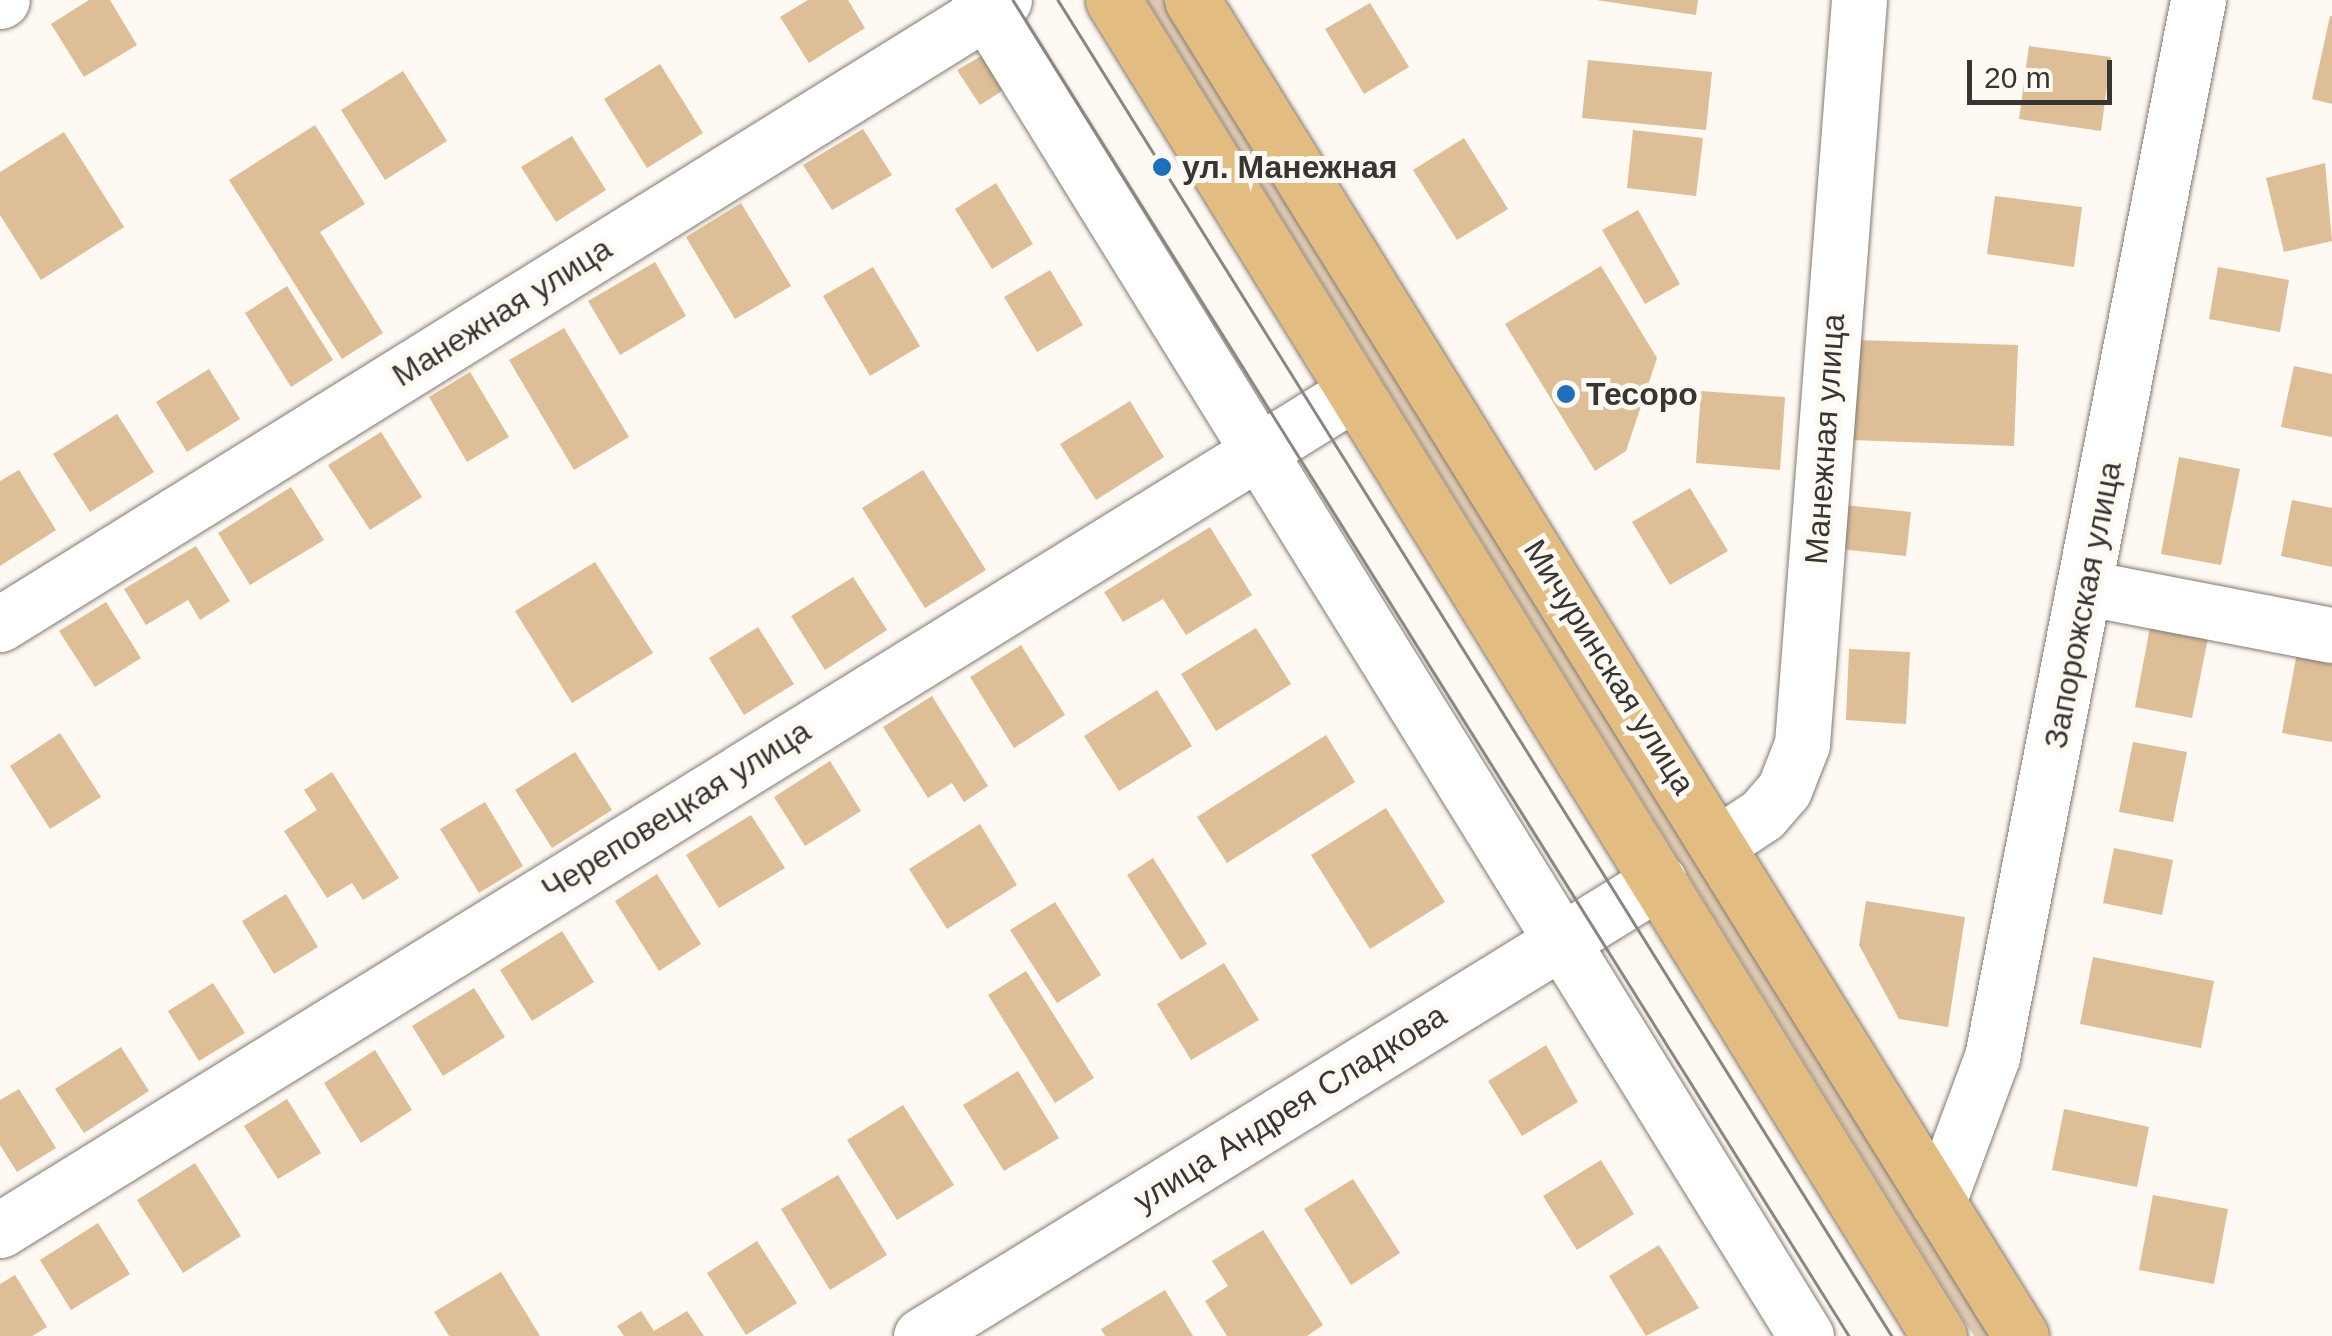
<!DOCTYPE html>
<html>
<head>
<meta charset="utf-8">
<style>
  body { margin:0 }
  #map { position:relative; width:2332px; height:1336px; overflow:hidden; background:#fef9f2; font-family:Arial,sans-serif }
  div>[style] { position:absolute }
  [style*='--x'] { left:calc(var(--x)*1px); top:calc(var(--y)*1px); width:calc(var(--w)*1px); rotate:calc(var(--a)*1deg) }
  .green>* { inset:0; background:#dfcab1 }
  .building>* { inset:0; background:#ddbe97 }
  .roads { filter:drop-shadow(0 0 2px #807a73) drop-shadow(0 0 2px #807a73) }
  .minor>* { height:55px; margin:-27.5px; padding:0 27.5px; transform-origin:27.5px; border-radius:27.5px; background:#fff }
  .major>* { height:55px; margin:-27.5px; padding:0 27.5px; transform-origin:27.5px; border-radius:27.5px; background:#e3bc81 }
  .tram>* { height:2.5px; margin:-1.25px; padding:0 1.25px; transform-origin:1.25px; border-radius:1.25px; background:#8a8782 }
  .dots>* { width:28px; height:28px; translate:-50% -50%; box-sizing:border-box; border:5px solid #fef9f2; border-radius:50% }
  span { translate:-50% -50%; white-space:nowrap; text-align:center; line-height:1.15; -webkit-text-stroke:10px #fef9f2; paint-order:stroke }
  .poi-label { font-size:32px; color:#383633; font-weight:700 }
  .left { translate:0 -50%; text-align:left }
  .street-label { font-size:32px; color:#383633 }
  .scale { position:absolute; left:1967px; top:60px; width:145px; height:45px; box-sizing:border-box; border:5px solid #383633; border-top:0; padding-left:12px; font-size:30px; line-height:35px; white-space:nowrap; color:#383633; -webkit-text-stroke:8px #fef9f2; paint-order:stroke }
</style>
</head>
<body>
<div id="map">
  <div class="green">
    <div style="clip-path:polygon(1147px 0,1163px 0,1990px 1336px,1974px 1336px)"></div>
  </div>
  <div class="building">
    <div style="clip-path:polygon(89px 0,110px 0,137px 45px,84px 77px,51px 24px)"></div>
    <div style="clip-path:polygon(808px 0,848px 0,865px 28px,809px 63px,780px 17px)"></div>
    <div style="clip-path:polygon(1596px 0,1698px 0,1696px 15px)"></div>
    <div style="clip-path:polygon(1370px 3px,1409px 67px,1364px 94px,1325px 29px)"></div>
    <div style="clip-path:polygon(2330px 16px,2332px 16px,2332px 104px,2312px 99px)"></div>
    <div style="clip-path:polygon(2029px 46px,2111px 57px,2101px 131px,2019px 119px)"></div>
    <div style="clip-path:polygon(983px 55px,1005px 89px,980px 105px,957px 70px)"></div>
    <div style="clip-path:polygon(1588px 60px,1712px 72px,1706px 130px,1582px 118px)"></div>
    <div style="clip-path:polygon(660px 64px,703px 133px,647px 168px,604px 99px)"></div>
    <div style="clip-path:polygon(403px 71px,447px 141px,385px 180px,341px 110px)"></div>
    <div style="clip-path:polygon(315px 125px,365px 204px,320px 232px,383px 333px,342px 359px,229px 180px)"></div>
    <div style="clip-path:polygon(863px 129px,892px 175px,832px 210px,803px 165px)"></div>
    <div style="clip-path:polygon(1633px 130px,1703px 138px,1696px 196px,1627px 188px)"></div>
    <div style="clip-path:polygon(64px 132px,124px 227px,41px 280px,0 215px,0 172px)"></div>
    <div style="clip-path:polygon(572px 136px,606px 190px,556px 222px,521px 167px)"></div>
    <div style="clip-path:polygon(1464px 138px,1508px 209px,1457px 240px,1413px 170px)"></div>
    <div style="clip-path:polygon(2325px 163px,2332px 241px,2284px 252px,2266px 178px)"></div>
    <div style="clip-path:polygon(996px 183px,1033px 244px,992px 269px,955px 209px)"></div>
    <div style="clip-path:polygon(1995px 196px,2082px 207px,2074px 267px,1987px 254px)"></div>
    <div style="clip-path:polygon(741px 203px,791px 286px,735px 319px,686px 237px)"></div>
    <div style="clip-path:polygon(1638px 210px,1680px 284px,1645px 304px,1602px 230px)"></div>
    <div style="clip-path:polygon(655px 262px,686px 316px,620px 355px,588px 301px)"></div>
    <div style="clip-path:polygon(1601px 266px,1657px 358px,1626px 451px,1595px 471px,1505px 324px)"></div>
    <div style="clip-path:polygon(873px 267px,920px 346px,870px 376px,823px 296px)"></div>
    <div style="clip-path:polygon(2218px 267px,2289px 280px,2280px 332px,2209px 319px)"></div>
    <div style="clip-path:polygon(1050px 270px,1083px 325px,1037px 352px,1004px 297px)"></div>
    <div style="clip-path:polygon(287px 286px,333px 360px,291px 387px,245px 313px)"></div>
    <div style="clip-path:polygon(564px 328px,629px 437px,574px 470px,509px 360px)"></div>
    <div style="clip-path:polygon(1855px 340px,2018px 345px,2014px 446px,1852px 440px)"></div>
    <div style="clip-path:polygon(2294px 366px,2332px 374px,2332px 437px,2281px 427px)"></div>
    <div style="clip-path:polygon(209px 369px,240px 419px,187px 452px,156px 402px)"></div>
    <div style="clip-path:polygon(470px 372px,509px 437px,467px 462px,429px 397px)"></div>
    <div style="clip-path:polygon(1701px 391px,1785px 397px,1780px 470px,1696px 463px)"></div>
    <div style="clip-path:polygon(1130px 401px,1164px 457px,1096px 500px,1060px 444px)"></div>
    <div style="clip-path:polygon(117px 414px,154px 472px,90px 512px,53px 454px)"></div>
    <div style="clip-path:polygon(381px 432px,422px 497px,370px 530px,328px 465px)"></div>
    <div style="clip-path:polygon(2179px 457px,2240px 469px,2221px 565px,2161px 554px)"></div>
    <div style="clip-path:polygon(19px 470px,56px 530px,0 566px,0 481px)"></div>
    <div style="clip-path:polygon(923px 470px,986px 570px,925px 608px,862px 508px)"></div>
    <div style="clip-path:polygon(291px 487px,324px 540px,250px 585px,218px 533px)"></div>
    <div style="clip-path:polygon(1690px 488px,1728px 551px,1670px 585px,1632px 522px)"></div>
    <div style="clip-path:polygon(2292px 500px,2332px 508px,2332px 567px,2281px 556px)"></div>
    <div style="clip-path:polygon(1844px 505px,1911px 512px,1906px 556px,1840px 549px)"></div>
    <div style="clip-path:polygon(1210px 527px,1252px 595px,1186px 635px,1163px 599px,1123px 622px,1104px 592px)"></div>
    <div style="clip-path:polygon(196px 546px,230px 601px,200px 620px,188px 600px,146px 625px,124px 589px)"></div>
    <div style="clip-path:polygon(595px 562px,653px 653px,572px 703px,515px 611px)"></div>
    <div style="clip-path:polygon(853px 577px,887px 630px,825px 670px,791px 616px)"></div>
    <div style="clip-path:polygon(106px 602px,141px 658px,95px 687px,59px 631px)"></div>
    <div style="clip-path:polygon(758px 627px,794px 684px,744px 715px,709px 658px)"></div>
    <div style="clip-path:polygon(2150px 627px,2208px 638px,2192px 718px,2135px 707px)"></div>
    <div style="clip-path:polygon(1256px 628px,1291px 684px,1216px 731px,1181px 674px)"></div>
    <div style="clip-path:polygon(1021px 645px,1065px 715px,1014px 748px,970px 677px)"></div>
    <div style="clip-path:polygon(1849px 649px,1910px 652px,1906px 724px,1846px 720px)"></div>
    <div style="clip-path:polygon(2297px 653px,2332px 660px,2332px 742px,2282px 733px)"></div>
    <div style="clip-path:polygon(1157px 690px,1192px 746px,1119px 791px,1084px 736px)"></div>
    <div style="clip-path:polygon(932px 696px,988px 786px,964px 802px,952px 783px,928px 798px,883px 727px)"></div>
    <div style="clip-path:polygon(60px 733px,101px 797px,50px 829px,10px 766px)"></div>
    <div style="clip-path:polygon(1326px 735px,1355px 782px,1227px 863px,1197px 817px)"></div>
    <div style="clip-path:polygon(2133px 742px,2187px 752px,2173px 822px,2119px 812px)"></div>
    <div style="clip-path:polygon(575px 752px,612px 810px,552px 848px,515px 790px)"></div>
    <div style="clip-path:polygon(830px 761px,861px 811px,805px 846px,774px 797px)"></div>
    <div style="clip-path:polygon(332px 772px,399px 878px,363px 900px,352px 883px,327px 898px,284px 831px,317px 810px,304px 790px)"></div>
    <div style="clip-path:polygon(485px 802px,523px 866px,479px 893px,440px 829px)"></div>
    <div style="clip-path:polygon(1386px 808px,1445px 902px,1370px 949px,1311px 855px)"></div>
    <div style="clip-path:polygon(751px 815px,785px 868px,719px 908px,686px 855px)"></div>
    <div style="clip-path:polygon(980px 824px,1017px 885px,947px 929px,909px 869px)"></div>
    <div style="clip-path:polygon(2114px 848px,2173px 860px,2162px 915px,2103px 903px)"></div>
    <div style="clip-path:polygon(1153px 858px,1207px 944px,1181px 960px,1127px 875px)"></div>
    <div style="clip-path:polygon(657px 874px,701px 944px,659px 971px,615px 901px)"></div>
    <div style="clip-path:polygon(286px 894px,318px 947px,274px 974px,242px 921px)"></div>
    <div style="clip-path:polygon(1866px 901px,1965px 917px,1948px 1027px,1899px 1019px,1859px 945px)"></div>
    <div style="clip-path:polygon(1055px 902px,1101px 975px,1057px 1003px,1010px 930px)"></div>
    <div style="clip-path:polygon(562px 931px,594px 982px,532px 1021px,500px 970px)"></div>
    <div style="clip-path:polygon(2093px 957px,2214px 981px,2201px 1048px,2080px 1024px)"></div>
    <div style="clip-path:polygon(1224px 963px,1259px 1020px,1191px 1060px,1157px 1004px)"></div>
    <div style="clip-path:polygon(1026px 971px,1094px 1078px,1055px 1103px,988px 995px)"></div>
    <div style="clip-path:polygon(213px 983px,245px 1033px,199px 1061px,168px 1011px)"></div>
    <div style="clip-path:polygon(474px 988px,505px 1037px,443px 1076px,412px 1026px)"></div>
    <div style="clip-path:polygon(1546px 1045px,1578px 1102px,1522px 1136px,1488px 1081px)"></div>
    <div style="clip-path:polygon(121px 1047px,149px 1091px,84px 1133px,55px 1089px)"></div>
    <div style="clip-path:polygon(375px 1050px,412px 1110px,361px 1143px,324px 1083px)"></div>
    <div style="clip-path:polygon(1018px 1071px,1059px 1138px,1004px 1171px,963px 1105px)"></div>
    <div style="clip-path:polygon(19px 1089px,56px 1148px,17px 1172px,0 1145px,0 1100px)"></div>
    <div style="clip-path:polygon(287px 1099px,321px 1153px,278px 1179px,244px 1126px)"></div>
    <div style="clip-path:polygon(903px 1105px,954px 1185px,897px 1220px,847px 1140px)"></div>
    <div style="clip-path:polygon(2064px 1109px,2149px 1127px,2137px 1187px,2052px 1170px)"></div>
    <div style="clip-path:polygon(1601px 1160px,1634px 1214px,1577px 1250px,1543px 1196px)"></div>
    <div style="clip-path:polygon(195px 1163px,241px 1236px,183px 1273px,137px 1200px)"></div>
    <div style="clip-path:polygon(838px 1175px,887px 1255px,830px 1290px,781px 1209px)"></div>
    <div style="clip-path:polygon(1353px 1179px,1400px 1253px,1351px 1285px,1304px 1209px)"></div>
    <div style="clip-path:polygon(2153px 1195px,2228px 1209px,2214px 1284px,2139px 1270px)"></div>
    <div style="clip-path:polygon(98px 1223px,130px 1274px,71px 1310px,40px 1260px)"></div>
    <div style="clip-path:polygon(1263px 1230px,1323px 1325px,1307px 1336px,1227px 1336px,1205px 1301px,1228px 1286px,1212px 1261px)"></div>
    <div style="clip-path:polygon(757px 1241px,797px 1303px,746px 1335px,707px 1273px)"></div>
    <div style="clip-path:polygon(1659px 1245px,1699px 1308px,1646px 1336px,1609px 1276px)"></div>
    <div style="clip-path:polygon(501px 1272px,540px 1336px,449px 1336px,434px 1312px)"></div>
    <div style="clip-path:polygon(15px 1275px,47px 1327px,32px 1336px,0 1336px,0 1284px)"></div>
    <div style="clip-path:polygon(1165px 1290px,1193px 1336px,1105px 1336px,1101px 1329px)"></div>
    <div style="clip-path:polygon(641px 1311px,654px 1331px,687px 1311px,704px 1336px,624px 1336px,617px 1326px)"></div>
  </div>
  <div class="roads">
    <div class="minor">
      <div style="--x:979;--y:0;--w:1571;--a:58.24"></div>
      <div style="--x:0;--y:1;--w:2;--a:-27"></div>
      <div style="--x:2087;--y:588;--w:249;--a:10.9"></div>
      <div style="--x:0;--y:624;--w:1182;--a:-31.86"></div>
      <div style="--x:1718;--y:844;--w:53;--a:-33.4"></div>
      <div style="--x:1762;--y:815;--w:33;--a:-49"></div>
      <div style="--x:1784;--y:790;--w:49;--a:-68.6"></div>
      <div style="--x:1802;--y:744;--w:746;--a:-85.62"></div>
      <div style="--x:1938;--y:1202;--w:155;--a:-69.6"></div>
      <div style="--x:1992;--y:1057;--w:1077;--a:-78.97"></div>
      <div style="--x:0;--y:1230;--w:1591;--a:-31.74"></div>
      <div style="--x:921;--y:1336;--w:867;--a:-31.66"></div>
    </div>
    <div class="major">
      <div style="--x:1113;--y:0;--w:1571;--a:58.27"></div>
      <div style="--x:1192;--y:0;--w:1572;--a:58.18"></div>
    </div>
  </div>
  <div class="tram">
    <div style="--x:1013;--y:0;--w:1576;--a:57.96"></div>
    <div style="--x:1058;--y:0;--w:1575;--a:58.03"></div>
  </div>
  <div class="dots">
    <div style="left:1162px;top:167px;background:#1e6fbe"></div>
    <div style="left:1566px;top:394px;background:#1e6fbe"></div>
  </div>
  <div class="poi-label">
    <span class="left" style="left:1182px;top:167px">ул. Манежная</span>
    <span class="left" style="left:1586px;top:394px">Тесоро</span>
  </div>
  <div class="street-label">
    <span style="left:502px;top:312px;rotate:-32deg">Манежная улица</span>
    <span style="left:1825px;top:439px;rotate:-86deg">Манежная улица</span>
    <span style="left:2083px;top:605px;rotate:-79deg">Запорожская улица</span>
    <span style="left:1609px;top:667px;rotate:58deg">Мичуринская улица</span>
    <span style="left:676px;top:810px;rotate:-32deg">Череповецкая улица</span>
    <span style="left:1290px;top:1108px;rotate:-32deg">улица Андрея Сладкова</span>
  </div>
  <div class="scale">20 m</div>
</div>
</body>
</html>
